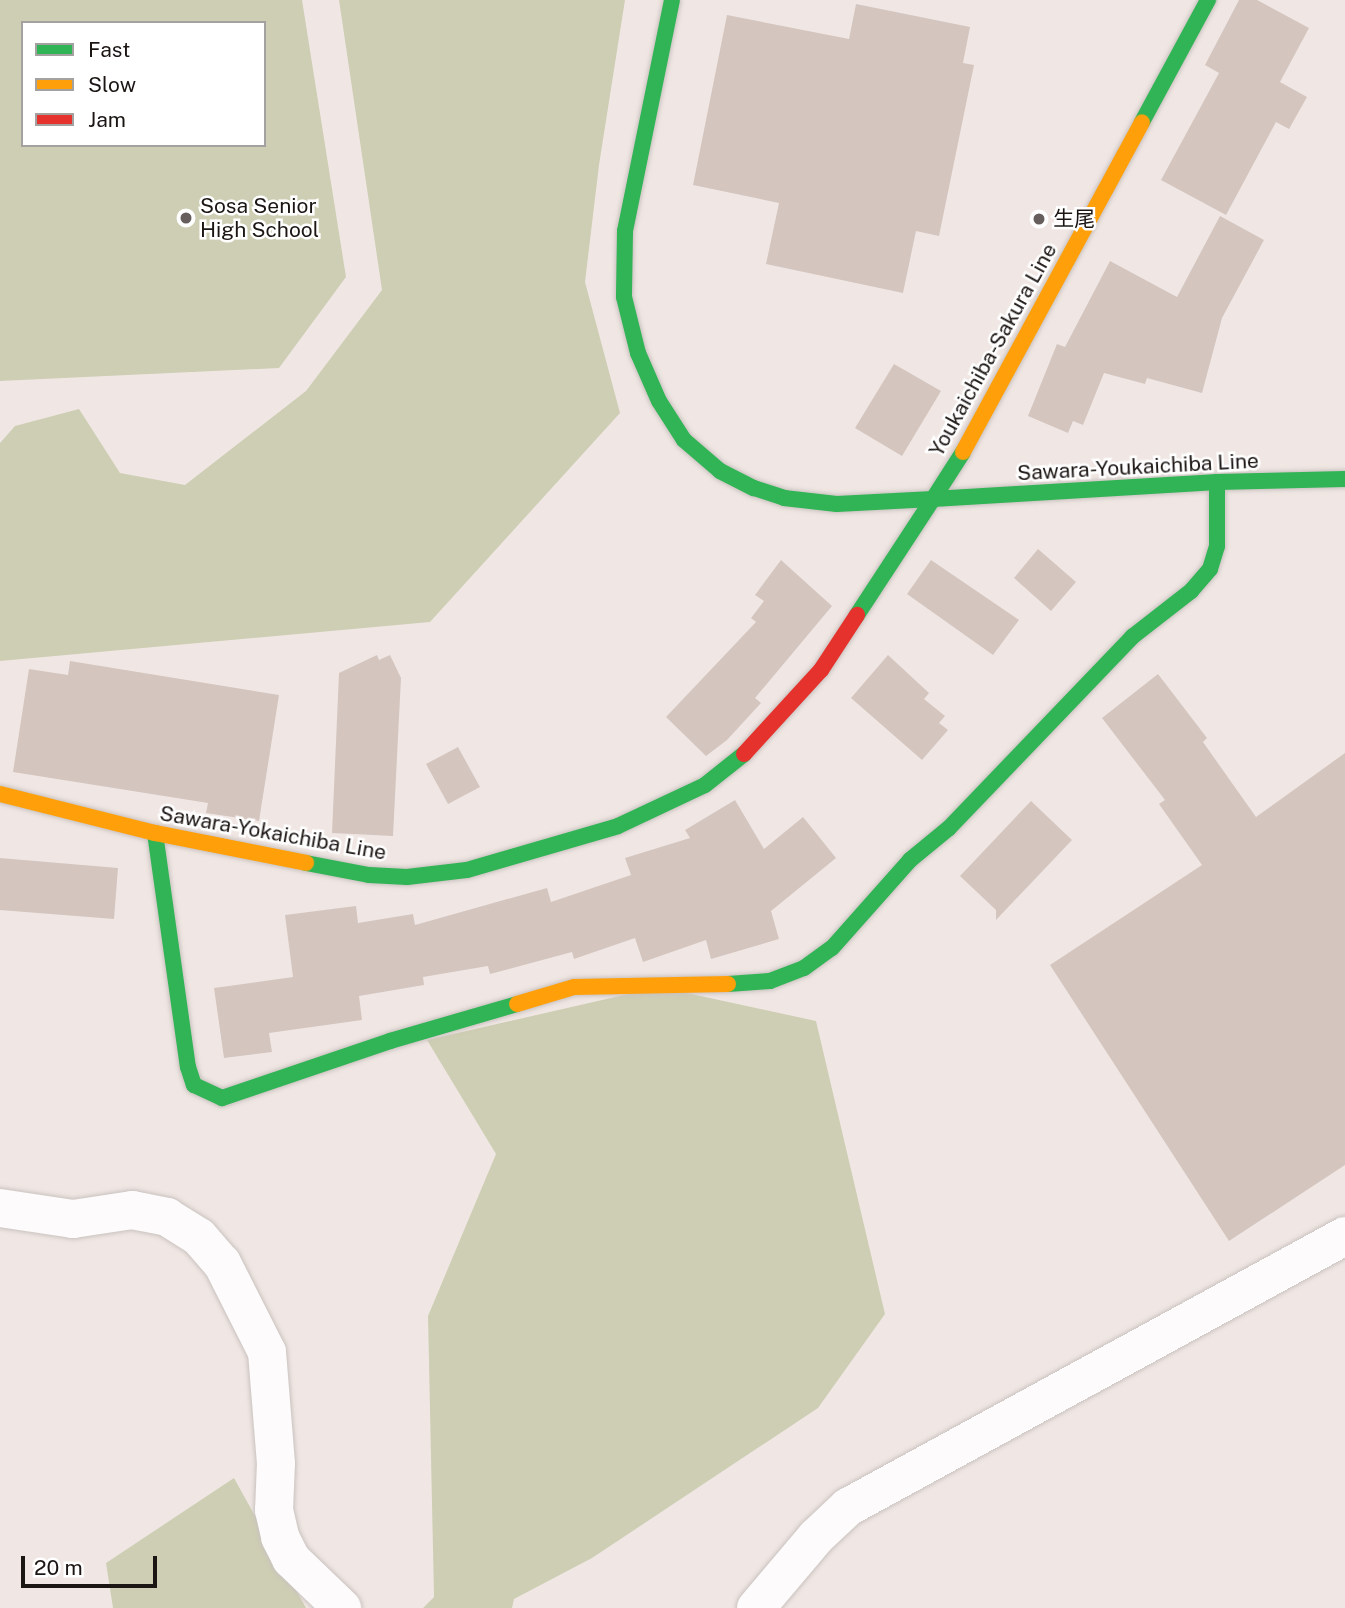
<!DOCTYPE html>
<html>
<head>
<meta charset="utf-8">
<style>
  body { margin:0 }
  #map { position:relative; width:1345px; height:1608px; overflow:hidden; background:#f0e7e4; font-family:"Public Sans","Noto Sans JP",sans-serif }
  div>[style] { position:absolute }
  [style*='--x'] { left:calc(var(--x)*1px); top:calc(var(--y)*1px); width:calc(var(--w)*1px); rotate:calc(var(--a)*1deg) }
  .green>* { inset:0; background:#ceceb4 }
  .building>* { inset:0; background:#d4c5bf }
  .roads { filter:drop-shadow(0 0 2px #c9c2bf) drop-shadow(0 0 2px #c9c2bf) }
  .street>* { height:38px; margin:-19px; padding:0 19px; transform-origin:19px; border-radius:19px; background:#fdfbfb }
  .fast>* { height:16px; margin:-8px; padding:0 8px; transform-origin:8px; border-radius:8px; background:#30b455 }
  .slow>* { height:16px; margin:-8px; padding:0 8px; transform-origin:8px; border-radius:8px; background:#ff9f0a }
  .jam>* { height:16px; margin:-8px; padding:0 8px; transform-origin:8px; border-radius:8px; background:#e5322d }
  .dots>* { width:19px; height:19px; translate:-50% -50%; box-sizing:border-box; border:4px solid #fff; border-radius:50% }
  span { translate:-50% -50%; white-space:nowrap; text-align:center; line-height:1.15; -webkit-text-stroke:5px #fff; paint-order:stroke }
  .poi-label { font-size:21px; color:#1b1513 }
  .left { translate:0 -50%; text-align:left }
  .street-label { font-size:21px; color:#1b1513 }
  .legend { position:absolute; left:21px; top:21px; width:245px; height:126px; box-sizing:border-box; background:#fff; border:2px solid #a4a1a1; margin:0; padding:9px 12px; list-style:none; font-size:21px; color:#1b1513 }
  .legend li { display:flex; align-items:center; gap:14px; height:35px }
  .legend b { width:35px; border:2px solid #a4a1a1 }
  .scale { position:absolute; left:21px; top:1556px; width:136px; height:32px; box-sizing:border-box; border:4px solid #1b1513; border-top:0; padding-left:9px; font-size:21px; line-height:24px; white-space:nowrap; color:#1b1513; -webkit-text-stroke:5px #fff; paint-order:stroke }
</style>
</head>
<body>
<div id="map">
  <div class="green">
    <div style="clip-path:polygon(evenodd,0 0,302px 0,346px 277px,279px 368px,0 381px,0 0,23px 23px,264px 23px,264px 145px,23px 145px,23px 23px)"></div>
    <div style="clip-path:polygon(339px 0,625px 0,599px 165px,585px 282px,620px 413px,430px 622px,0 661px,0 443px,15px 426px,79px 409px,120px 473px,185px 485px,306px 391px,382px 290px)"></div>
    <div style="clip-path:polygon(659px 987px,816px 1021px,885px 1314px,818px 1408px,592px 1558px,514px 1599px,512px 1608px,423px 1608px,434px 1597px,428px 1316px,496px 1154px,427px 1040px)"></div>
    <div style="clip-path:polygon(234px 1478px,306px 1608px,113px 1608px,106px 1563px)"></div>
  </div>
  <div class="building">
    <div style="clip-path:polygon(1239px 0,1257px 0,1309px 28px,1280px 82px,1307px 97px,1289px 129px,1276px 122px,1226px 215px,1161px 180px,1219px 73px,1205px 65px)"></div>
    <div style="clip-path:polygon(856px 4px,970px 27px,963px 63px,974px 65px,939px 236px,916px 231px,903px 293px,766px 264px,779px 203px,693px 185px,727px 15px,849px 39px)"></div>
    <div style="clip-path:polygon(1220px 216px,1264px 240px,1222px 318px,1202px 393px,1147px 378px,1145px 384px,1104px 373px,1083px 425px,1073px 421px,1068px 433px,1028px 416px,1057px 344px,1065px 347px,1110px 261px,1177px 297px)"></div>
    <div style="clip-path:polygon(894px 364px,941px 391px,902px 456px,855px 428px)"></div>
    <div style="clip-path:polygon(1038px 549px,1076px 582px,1051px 611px,1014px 578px)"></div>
    <div style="clip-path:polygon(781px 560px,832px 606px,755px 698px,761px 703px,727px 740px,706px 756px,666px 717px,756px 622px,751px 618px,764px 601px,755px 595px)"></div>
    <div style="clip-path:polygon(931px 560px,1019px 620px,993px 655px,907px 594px)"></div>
    <div style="clip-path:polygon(377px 655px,379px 660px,390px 655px,401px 678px,393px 836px,332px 833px,339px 673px)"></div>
    <div style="clip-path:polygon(888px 655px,929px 693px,924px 699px,945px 716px,939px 723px,948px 730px,922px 760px,851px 698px)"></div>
    <div style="clip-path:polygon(70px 661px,279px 695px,259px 821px,206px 813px,208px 803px,13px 772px,29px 669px,68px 675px)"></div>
    <div style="clip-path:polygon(1158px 674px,1207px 738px,1203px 742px,1256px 817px,1345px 753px,1345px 1165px,1229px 1241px,1050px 965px,1202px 865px,1159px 804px,1165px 800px,1102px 718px)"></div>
    <div style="clip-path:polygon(458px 747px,480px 787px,448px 804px,426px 764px)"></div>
    <div style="clip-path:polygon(735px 800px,764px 849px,803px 817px,836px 858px,771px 911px,779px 939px,711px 959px,706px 940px,643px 962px,635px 938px,574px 959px,572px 952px,490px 974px,488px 966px,423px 977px,424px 985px,359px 996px,362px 1020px,269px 1033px,272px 1052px,224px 1058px,214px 988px,293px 977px,285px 915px,356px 906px,358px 923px,413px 914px,415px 925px,547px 888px,551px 902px,631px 875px,625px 858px,690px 838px,685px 830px)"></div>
    <div style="clip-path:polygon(1031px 801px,1072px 840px,996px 920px,996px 910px,960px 876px)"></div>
    <div style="clip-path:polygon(0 858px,118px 868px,114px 919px,0 910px)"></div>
  </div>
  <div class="roads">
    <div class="street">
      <div style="--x:0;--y:1208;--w:74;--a:8.6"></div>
      <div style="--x:73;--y:1219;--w:60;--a:-8.7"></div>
      <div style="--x:132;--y:1210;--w:36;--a:11"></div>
      <div style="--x:167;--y:1217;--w:38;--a:32"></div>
      <div style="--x:199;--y:1237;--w:35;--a:49"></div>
      <div style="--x:222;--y:1263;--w:100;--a:63.2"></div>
      <div style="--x:267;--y:1352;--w:111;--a:85.4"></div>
      <div style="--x:276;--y:1463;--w:47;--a:92.4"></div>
      <div style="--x:274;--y:1510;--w:28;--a:77"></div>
      <div style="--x:280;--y:1537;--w:25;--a:63"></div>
      <div style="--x:291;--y:1559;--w:71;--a:43.9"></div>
      <div style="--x:756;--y:1608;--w:93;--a:-49.8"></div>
      <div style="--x:816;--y:1537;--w:44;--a:-43.2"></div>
      <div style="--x:848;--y:1507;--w:566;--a:-28.6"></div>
    </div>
    <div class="fast">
      <div style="--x:672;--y:0;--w:236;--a:101.5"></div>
      <div style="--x:625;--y:231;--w:66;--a:90.9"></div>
      <div style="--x:624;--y:297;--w:58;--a:76"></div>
      <div style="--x:638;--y:353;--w:52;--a:66.4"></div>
      <div style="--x:659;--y:401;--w:46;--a:57.3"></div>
      <div style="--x:684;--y:440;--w:48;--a:40.7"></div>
      <div style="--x:720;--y:471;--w:38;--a:27"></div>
      <div style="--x:754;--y:488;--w:32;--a:18"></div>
      <div style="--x:784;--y:498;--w:53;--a:6.5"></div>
      <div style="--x:837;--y:504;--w:96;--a:-3"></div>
      <div style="--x:933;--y:499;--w:56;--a:-57.4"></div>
      <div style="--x:1142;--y:122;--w:139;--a:-61.6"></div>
      <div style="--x:857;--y:615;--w:139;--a:-56.8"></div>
      <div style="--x:933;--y:499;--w:285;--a:-3.4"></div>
      <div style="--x:1217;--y:482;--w:128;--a:-1.3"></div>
      <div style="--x:155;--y:833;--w:236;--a:82"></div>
      <div style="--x:188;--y:1067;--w:19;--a:72"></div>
      <div style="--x:194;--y:1085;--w:31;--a:25"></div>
      <div style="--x:222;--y:1098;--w:177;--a:-18.7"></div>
      <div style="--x:390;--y:1041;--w:132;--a:-16.2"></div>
      <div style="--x:306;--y:863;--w:64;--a:10.8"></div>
      <div style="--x:369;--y:875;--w:38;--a:3"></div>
      <div style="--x:407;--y:877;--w:60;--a:-6.7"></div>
      <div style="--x:467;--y:870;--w:157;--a:-16.2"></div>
      <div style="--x:618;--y:826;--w:96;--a:-25.2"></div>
      <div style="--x:705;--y:785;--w:50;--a:-38.5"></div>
      <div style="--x:728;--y:984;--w:42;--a:-4.1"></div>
      <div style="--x:770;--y:981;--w:36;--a:-21"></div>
      <div style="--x:804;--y:968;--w:34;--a:-36"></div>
      <div style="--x:832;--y:948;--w:118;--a:-48.4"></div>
      <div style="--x:910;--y:860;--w:50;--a:-39.4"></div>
      <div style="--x:949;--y:828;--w:265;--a:-46.2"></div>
      <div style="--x:1132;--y:637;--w:75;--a:-37.9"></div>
      <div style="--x:1191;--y:591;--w:29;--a:-49"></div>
      <div style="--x:1210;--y:569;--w:24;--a:-73"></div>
      <div style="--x:1217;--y:546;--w:64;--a:-90"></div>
    </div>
    <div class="slow">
      <div style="--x:963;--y:452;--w:375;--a:-61.5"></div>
      <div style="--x:0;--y:794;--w:160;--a:14.1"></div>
      <div style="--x:155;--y:833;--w:154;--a:11.2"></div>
      <div style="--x:517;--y:1004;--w:59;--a:-16.6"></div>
      <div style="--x:574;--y:987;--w:154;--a:-1.1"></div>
    </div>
    <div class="jam">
      <div style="--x:744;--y:754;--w:114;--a:-47.5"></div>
      <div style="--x:821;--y:670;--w:66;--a:-56.8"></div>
    </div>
  </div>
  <div class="dots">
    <div style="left:186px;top:218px;background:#665e5c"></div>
    <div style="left:1039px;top:219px;background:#665e5c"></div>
  </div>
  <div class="poi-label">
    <span class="left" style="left:200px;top:218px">Sosa Senior<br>High School</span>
    <span class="left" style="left:1053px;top:219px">生尾</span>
  </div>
  <div class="street-label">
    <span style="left:993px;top:350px;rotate:-61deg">Youkaichiba-Sakura Line</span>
    <span style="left:1138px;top:467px;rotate:-3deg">Sawara-Youkaichiba Line</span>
    <span style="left:273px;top:833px;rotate:10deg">Sawara-Yokaichiba Line</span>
  </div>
  <ul class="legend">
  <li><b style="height:9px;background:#30b455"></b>Fast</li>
  <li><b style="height:9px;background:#ff9f0a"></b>Slow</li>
  <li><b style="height:9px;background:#e5322d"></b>Jam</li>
  </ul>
  <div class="scale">20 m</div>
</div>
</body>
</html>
